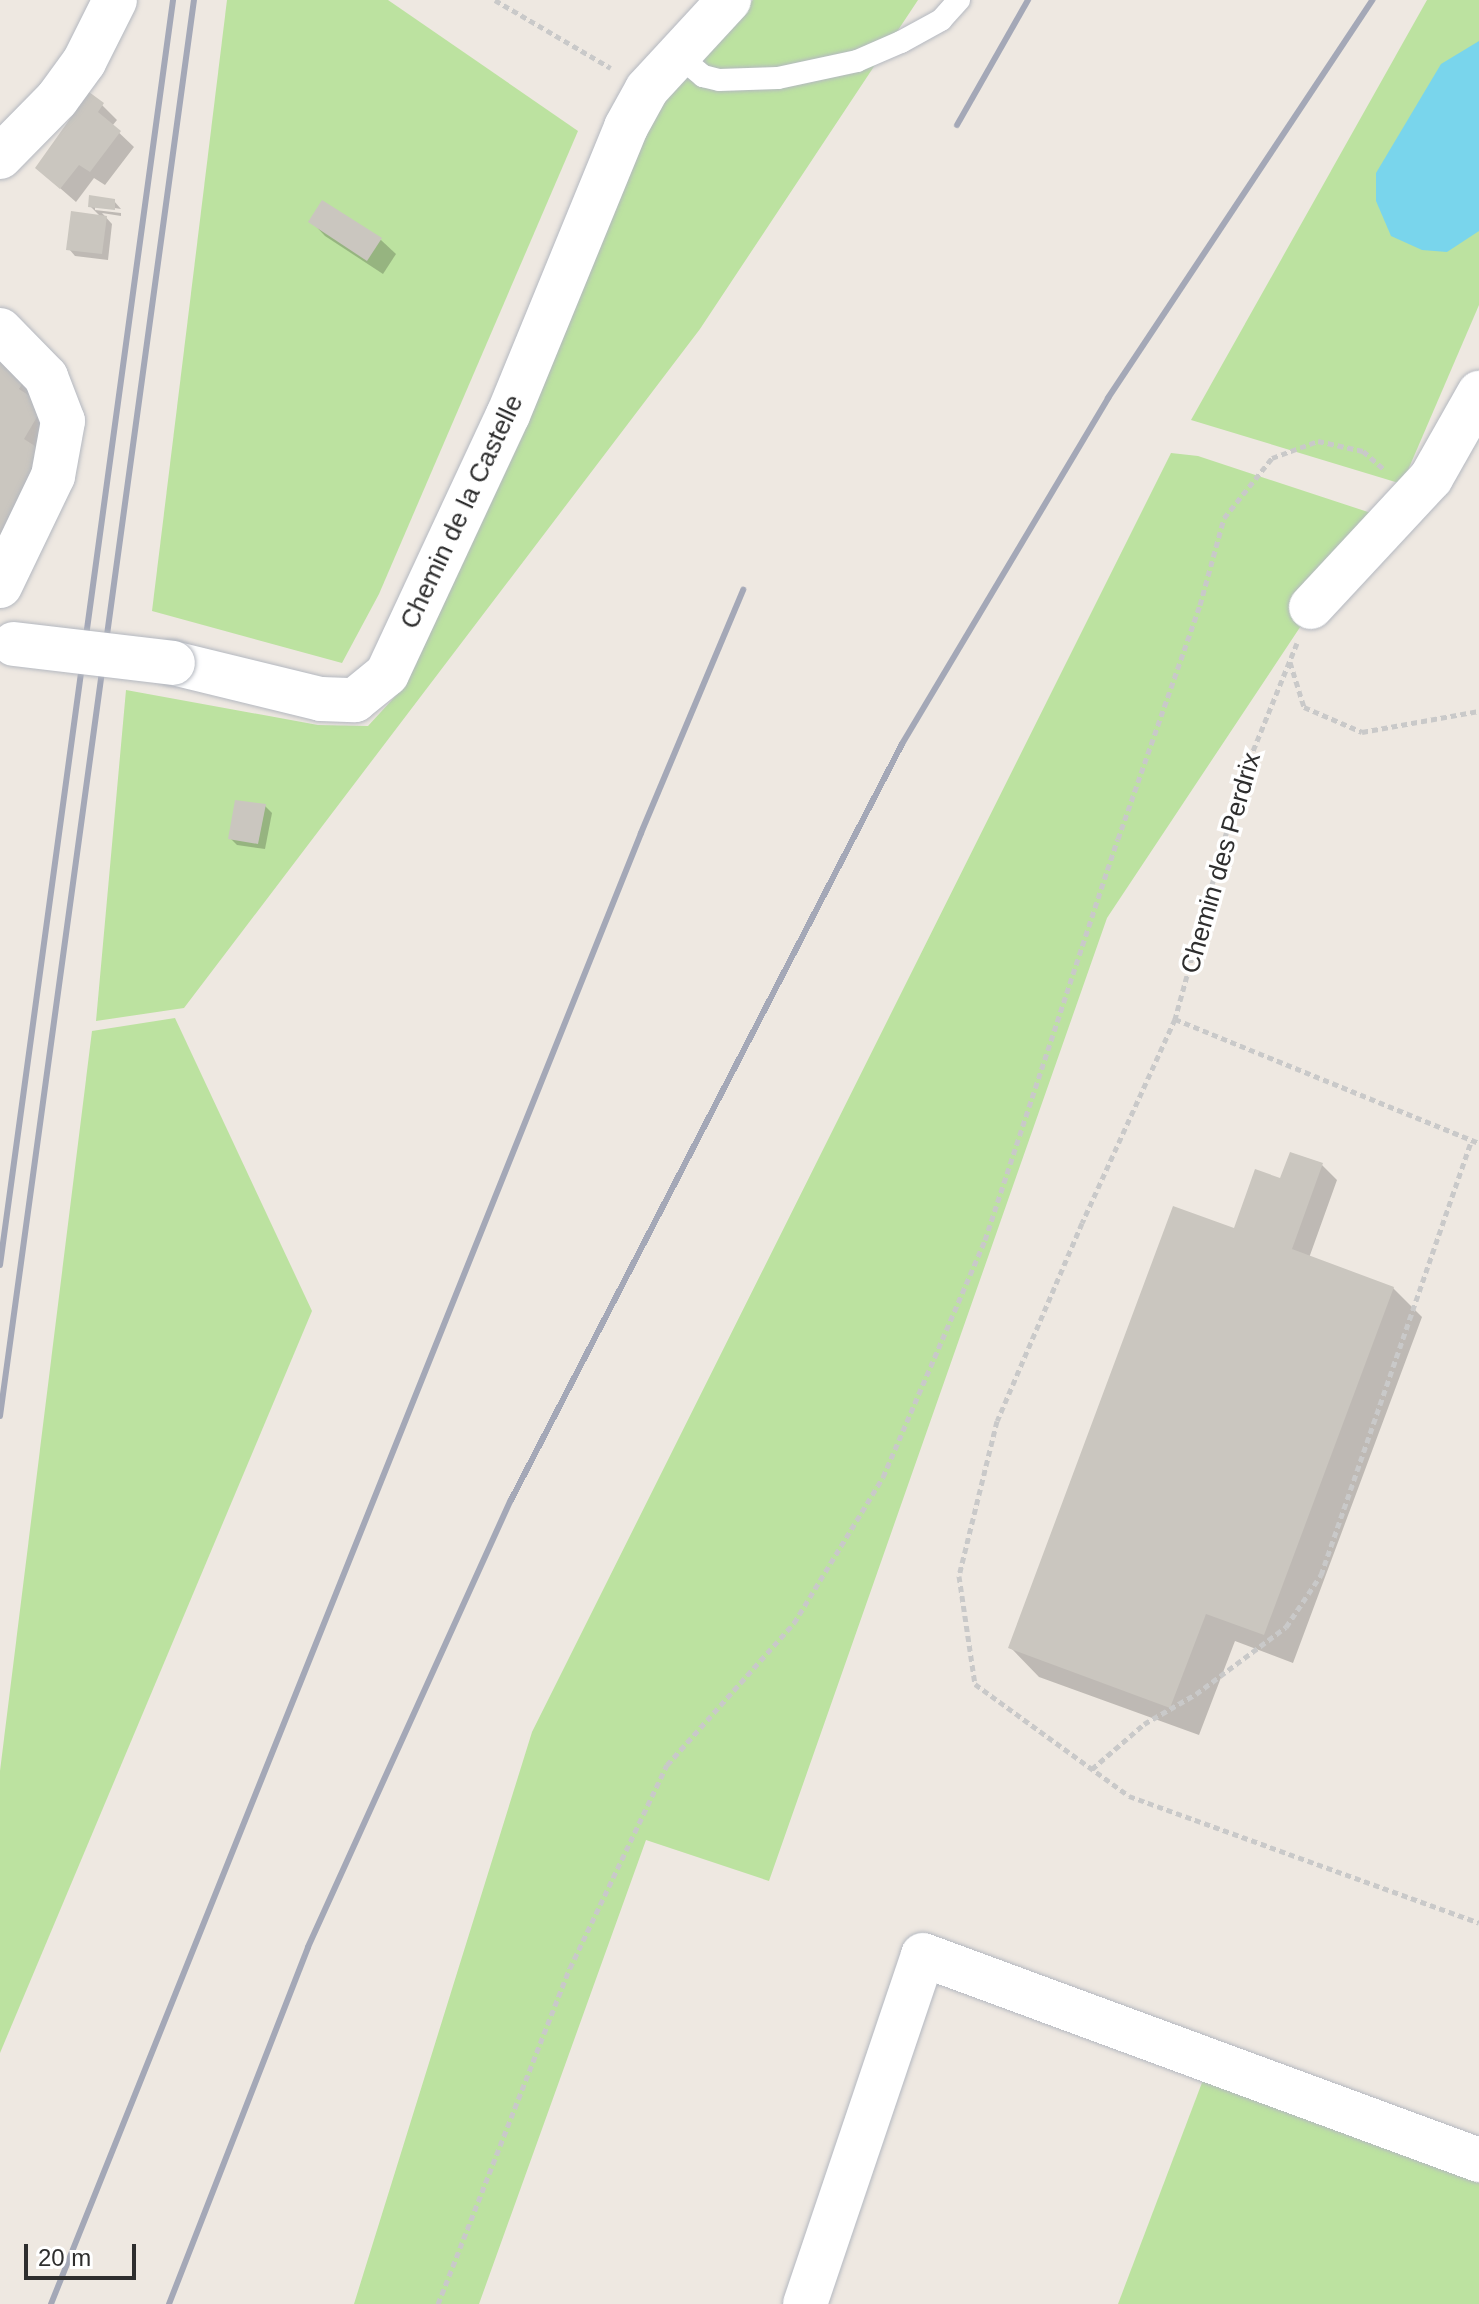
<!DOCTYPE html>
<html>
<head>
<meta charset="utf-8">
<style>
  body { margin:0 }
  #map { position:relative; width:1479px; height:2304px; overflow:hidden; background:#eee8e1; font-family:Helvetica,sans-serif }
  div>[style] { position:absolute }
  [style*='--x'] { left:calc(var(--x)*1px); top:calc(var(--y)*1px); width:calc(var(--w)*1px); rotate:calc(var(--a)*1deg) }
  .green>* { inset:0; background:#bce2a0 }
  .water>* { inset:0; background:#79d5ec }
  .shadow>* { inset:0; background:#0003 }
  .building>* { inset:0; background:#cac6bf }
  .path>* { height:5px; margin-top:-2.5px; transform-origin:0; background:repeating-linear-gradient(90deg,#c9c9c9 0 6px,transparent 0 10px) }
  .roads { filter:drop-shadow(0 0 2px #b4b8c0) drop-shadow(0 0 2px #b4b8c0) }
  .lane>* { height:22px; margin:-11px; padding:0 11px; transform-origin:11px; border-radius:11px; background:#fff }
  .street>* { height:44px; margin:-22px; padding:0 22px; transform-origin:22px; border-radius:22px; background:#fff }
  .rail>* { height:6px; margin:-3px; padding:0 3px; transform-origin:3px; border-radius:3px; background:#a4a8b7 }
  .bridges { filter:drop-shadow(0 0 2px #b4b8c0) drop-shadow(0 0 2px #b4b8c0) }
  .street-bridge>* { height:44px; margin:-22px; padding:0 22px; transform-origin:22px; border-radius:22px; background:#fff }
  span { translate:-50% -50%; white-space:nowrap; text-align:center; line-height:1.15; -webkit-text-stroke:7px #fff; paint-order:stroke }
  .street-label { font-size:26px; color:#2e2e2e }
  .scale { position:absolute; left:24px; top:2244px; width:112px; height:36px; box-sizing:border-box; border:4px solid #2e2e2e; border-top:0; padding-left:10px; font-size:24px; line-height:28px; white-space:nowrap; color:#2e2e2e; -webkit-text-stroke:6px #fff; paint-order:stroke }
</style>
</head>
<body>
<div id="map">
  <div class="green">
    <div style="clip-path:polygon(227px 0,388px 0,578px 131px,379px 594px,342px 663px,152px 611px)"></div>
    <div style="clip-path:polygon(753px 0,918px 0,700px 329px,184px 1008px,96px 1021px,126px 690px,318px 725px,368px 726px,403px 688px,643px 125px,675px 83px)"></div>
    <div style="clip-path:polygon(1427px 0,1479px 0,1479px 305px,1402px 484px,1191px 420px)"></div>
    <div style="clip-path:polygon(1171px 453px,1198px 456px,1371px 513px,1332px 579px,1107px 918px,769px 1881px,646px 1840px,479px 2304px,354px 2304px,532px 1732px)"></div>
    <div style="clip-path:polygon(175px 1018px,312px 1311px,0 2053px,0 1771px,92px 1031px)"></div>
    <div style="clip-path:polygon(1203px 2080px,1479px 2183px,1479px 2304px,1118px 2304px)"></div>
  </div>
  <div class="water">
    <div style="clip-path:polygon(1479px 41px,1479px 231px,1447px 252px,1422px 250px,1391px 236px,1376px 201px,1376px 173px,1441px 64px)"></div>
  </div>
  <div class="shadow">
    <div style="clip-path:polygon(102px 105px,117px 120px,112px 126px,134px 147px,105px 185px,94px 178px,76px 202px,37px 168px)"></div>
    <div style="clip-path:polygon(114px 201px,121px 209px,95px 205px,95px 210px,121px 213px,121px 216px,102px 213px,112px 224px,108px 260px,75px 256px,69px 249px,101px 217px,90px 206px)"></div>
    <div style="clip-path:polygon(322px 203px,381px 240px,396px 254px,383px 274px,325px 236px,311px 221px)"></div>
    <div style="clip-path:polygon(0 353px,57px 421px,0 540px)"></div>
    <div style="clip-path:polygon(265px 806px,272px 813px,265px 849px,237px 845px,230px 838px)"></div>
    <div style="clip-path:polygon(1291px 1154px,1322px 1165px,1337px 1180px,1309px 1258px,1393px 1288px,1422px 1317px,1293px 1663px,1235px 1641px,1199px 1735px,1039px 1677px,1011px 1648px,1242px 1233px,1281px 1181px)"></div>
  </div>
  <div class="building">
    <div style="clip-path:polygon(89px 92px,104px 103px,98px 112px,121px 131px,90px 172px,79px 165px,60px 189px,35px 168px)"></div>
    <div style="clip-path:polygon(89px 195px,115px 199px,115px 210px,88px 207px)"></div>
    <div style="clip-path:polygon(322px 200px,382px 238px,367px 261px,308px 222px)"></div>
    <div style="clip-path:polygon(71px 211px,107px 216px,102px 254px,66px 250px)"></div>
    <div style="clip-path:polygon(0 350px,31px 369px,19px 389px,44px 405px,24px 439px,49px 455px,0 539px)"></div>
    <div style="clip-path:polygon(235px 800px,266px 804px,258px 844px,228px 839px)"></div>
    <div style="clip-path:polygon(1290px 1152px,1323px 1163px,1292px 1249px,1394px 1287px,1264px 1635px,1206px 1614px,1170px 1708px,1008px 1648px,1173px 1206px,1234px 1228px,1255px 1169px,1280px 1178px)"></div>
  </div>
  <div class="path">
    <div style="--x:495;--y:0;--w:134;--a:30.4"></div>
    <div style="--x:1297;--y:643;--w:151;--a:112.2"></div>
    <div style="--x:1240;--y:783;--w:245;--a:105.4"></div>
    <div style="--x:1175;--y:1019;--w:224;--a:114.5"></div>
    <div style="--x:1082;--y:1223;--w:215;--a:113.2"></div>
    <div style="--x:997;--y:1421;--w:160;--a:103.8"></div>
    <div style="--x:959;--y:1576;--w:109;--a:81.6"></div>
    <div style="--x:975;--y:1684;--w:190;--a:36"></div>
    <div style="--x:1129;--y:1796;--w:372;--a:19.9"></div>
    <div style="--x:1290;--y:662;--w:47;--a:72.7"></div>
    <div style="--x:1304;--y:707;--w:63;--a:23.3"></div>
    <div style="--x:1362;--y:732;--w:119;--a:-10.2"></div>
    <div style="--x:1175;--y:1019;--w:328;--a:22.2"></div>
    <div style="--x:1092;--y:1769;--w:69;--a:-40.9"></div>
    <div style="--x:1144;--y:1724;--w:60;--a:-30"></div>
    <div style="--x:1196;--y:1694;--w:112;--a:-36.7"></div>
    <div style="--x:1286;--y:1627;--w:63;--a:-56.1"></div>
    <div style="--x:1321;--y:1575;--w:460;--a:-70.9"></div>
    <div style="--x:438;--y:2304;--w:361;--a:-68.6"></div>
    <div style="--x:570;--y:1968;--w:225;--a:-64.5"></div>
    <div style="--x:667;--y:1765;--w:191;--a:-48.2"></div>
    <div style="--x:794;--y:1623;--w:171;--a:-58.6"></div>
    <div style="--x:883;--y:1477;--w:258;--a:-66.7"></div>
    <div style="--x:985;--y:1240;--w:422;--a:-71.7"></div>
    <div style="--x:1118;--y:839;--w:248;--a:-70.7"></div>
    <div style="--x:1200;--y:605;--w:90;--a:-74.6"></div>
    <div style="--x:1224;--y:518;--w:77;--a:-51.3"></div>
    <div style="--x:1272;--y:458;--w:49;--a:-20.3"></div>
    <div style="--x:1318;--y:441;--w:46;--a:12.5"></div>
    <div style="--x:1363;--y:451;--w:28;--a:41"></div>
  </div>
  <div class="roads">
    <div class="lane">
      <div style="--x:678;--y:55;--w:33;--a:40"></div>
      <div style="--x:703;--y:76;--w:16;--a:14"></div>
      <div style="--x:719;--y:80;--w:59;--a:-1.9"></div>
      <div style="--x:778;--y:78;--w:81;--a:-12.1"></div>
      <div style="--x:857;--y:61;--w:48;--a:-23.4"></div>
      <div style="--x:901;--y:42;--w:46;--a:-28.8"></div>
      <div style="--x:941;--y:20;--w:27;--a:-48"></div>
    </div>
    <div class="street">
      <div style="--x:0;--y:157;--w:81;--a:-45.5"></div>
      <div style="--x:57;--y:99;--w:46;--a:-53.9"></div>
      <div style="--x:84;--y:62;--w:69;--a:-63.4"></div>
      <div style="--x:0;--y:330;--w:66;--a:45.6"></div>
      <div style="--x:46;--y:377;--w:47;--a:68.9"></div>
      <div style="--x:63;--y:421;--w:56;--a:100.3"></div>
      <div style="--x:53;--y:476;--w:122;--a:115.7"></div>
      <div style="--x:1311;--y:607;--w:176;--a:-47.1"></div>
      <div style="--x:1431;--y:478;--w:98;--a:-60.5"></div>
      <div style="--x:173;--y:663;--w:152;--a:13.7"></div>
      <div style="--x:321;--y:699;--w:34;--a:2"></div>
      <div style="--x:355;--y:700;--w:41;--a:-39.1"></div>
      <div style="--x:387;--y:674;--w:286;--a:-65"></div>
      <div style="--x:508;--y:415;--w:311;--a:-67.7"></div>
      <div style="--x:626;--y:127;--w:43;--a:-61.1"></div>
      <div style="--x:647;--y:89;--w:121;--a:-47.3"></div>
      <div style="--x:805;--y:2304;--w:368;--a:-71.3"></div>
      <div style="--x:923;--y:1955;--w:593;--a:20.24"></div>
    </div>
  </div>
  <div class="rail">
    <div style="--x:957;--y:125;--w:144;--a:-60.4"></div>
    <div style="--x:0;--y:1265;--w:1277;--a:-82.21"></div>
    <div style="--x:0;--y:1416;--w:1429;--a:-82.2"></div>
    <div style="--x:51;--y:2304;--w:1585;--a:-68.14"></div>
    <div style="--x:641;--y:833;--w:264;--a:-67.2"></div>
    <div style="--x:169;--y:2304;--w:383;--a:-68.7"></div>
    <div style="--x:308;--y:1947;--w:491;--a:-65.6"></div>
    <div style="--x:511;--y:1500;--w:851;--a:-62.65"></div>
    <div style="--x:902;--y:744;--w:403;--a:-59.2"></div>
    <div style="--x:1108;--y:398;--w:478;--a:-56.4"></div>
  </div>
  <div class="bridges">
    <div class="street-bridge">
      <div style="--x:14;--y:644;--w:160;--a:6.8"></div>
    </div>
  </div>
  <div class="street-label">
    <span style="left:462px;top:512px;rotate:-65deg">Chemin de la Castelle</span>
    <span style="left:1221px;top:863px;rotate:-74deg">Chemin des Perdrix</span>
  </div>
  <div class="scale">20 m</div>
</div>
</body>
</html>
